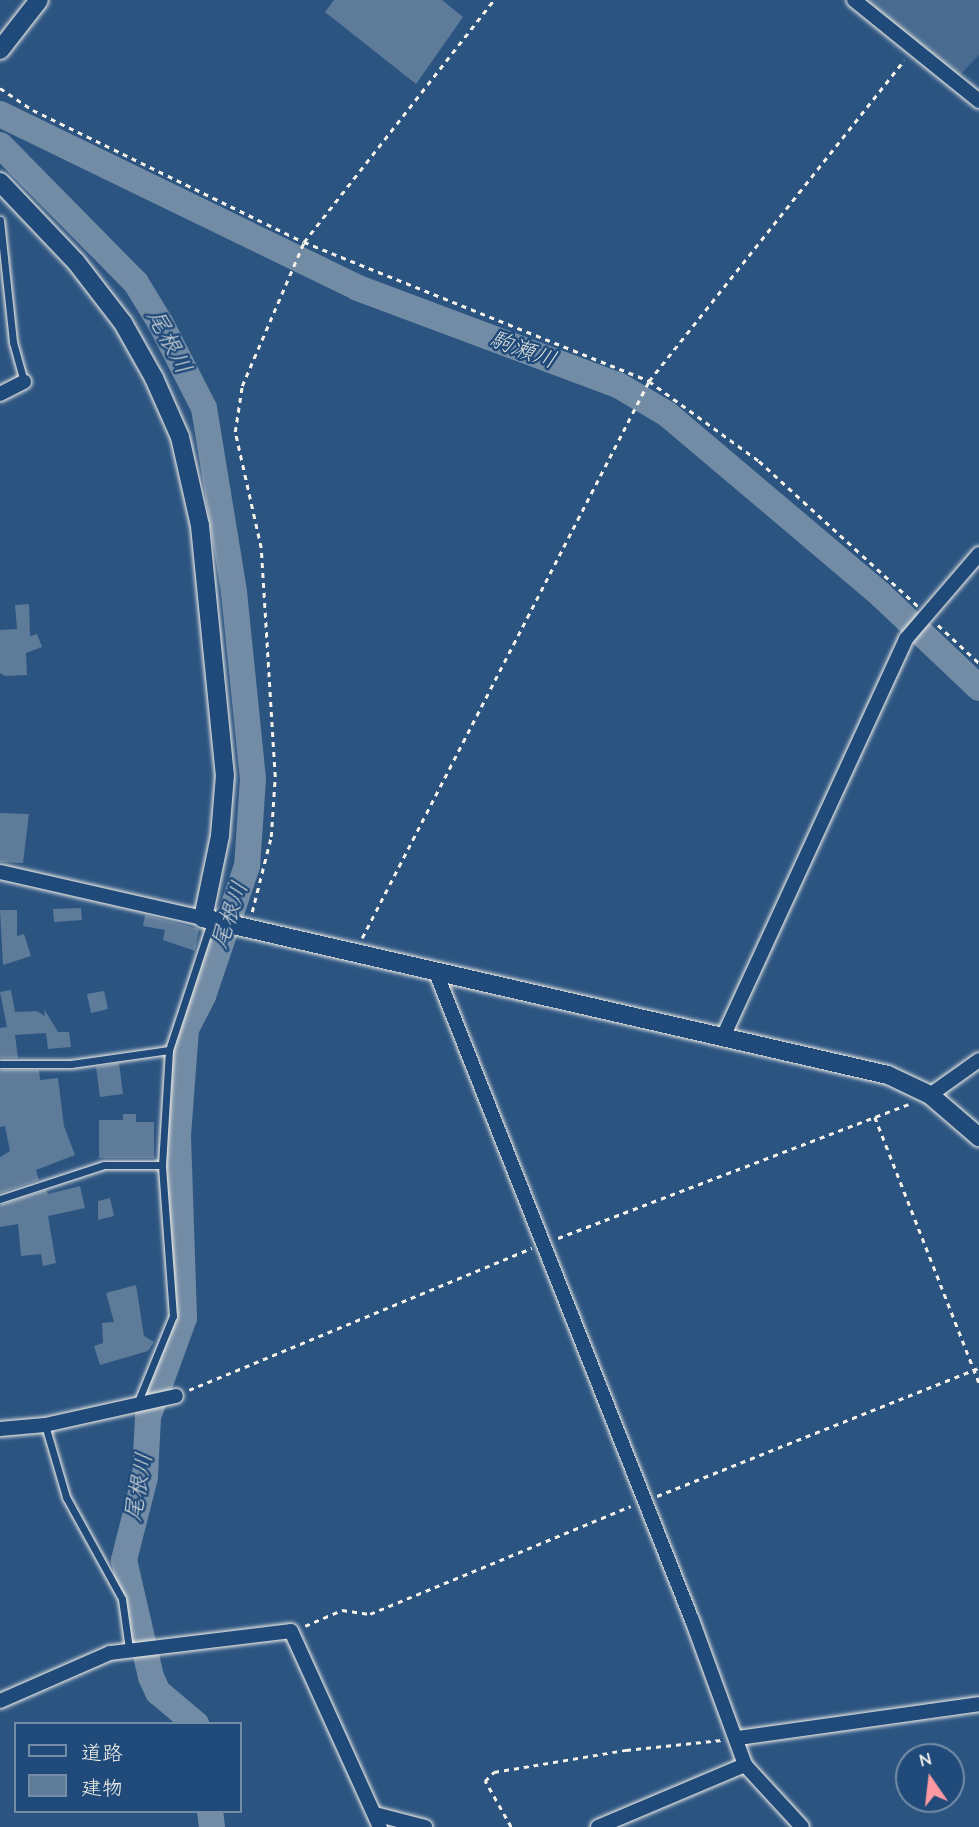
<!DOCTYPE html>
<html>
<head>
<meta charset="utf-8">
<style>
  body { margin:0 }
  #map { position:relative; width:979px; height:1827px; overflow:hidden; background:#2c5481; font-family:"Comic Neue","Klee One",sans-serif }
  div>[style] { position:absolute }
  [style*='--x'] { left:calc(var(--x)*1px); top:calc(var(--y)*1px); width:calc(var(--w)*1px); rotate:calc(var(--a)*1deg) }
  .green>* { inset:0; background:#496b90 }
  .river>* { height:26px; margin:-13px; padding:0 13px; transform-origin:13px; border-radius:13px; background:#738ca6 }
  .building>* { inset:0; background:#5e7b9a }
  .path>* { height:2.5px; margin-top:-1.25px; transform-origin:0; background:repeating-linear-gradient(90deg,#f4f1e8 0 5px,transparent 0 10px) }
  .roads { filter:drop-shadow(0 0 2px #f4f1e8) drop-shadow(0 0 2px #f4f1e8) }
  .service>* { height:7px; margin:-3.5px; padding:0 3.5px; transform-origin:3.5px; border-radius:3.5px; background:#1f4a7a }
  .minor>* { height:14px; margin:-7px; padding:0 7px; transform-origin:7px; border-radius:7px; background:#1f4a7a }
  .tertiary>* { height:18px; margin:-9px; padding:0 9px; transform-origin:9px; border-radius:9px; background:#1f4a7a }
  span { translate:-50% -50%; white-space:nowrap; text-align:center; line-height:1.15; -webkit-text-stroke:5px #1f4a7a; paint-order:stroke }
  .water-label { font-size:23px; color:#dadddb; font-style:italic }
  .legend { position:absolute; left:14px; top:1722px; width:228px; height:91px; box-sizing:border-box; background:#1f4a7a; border:2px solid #748da6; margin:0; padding:9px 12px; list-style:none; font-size:21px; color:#f4f1e8 }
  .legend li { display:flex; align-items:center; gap:14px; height:35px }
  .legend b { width:35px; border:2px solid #748da6 }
  .north { position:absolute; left:895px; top:1743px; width:70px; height:70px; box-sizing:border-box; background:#1f4a7a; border:2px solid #748da6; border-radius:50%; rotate:346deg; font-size:19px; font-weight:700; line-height:28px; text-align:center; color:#f4f1e8 }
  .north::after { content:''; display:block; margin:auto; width:24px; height:32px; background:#ff9aa2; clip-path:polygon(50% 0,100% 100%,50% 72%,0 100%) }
</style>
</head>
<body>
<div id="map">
  <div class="green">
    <div style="clip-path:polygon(860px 0,979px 0,979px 55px,956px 79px)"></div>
  </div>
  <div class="river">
    <div style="--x:0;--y:114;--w:398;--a:25.9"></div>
    <div style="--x:358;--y:288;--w:278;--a:20.5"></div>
    <div style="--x:618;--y:385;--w:57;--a:30.6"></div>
    <div style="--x:667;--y:414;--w:280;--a:40.2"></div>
    <div style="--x:881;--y:595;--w:135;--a:43.5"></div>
    <div style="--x:0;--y:145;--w:194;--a:45.4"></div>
    <div style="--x:136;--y:283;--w:48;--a:58.6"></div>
    <div style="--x:161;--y:324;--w:94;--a:62.9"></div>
    <div style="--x:204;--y:408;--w:186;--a:80.7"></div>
    <div style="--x:234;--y:592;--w:188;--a:84.2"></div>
    <div style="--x:253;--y:779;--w:87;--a:93.9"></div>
    <div style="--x:247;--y:866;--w:137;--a:108.7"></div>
    <div style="--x:203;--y:996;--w:37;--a:117"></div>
    <div style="--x:186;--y:1029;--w:107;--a:94.3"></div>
    <div style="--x:178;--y:1136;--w:182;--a:88.1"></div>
    <div style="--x:184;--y:1318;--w:105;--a:110"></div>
    <div style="--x:148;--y:1417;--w:60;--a:92.9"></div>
    <div style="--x:145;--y:1477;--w:86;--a:104.2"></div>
    <div style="--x:124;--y:1560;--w:120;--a:77"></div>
    <div style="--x:151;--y:1677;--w:17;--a:65"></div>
    <div style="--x:158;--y:1692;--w:50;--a:40.1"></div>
    <div style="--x:210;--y:1811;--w:16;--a:83"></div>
  </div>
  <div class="building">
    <div style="clip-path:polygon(334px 0,442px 0,463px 17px,416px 84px,325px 12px)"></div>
    <div style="clip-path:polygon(29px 604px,30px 636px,37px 634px,42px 647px,26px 653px,27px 675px,5px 676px,0 673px,0 630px,17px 629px,15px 605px)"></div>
    <div style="clip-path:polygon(0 813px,29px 814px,23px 863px,0 862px)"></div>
    <div style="clip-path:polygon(81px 908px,82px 920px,54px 922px,53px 909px)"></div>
    <div style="clip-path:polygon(0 910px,17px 910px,17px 936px,24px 934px,31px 956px,3px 965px)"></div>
    <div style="clip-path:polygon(145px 915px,199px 929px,195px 951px,163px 940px,165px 930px,143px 926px)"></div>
    <div style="clip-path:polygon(11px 990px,15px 1012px,37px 1011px,45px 1016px,44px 1009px,58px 1032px,69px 1032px,71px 1047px,48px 1049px,46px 1033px,15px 1035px,18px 1058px,0 1058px,0 1028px,7px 1027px,0 992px)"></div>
    <div style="clip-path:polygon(104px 991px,108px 1009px,91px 1013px,87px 994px)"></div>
    <div style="clip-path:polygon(119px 1063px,123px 1094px,100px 1097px,96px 1067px)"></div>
    <div style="clip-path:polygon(0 1070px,39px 1070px,40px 1080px,58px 1078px,64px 1126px,75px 1155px,36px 1170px,39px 1180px,0 1193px,0 1157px,10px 1151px,5px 1126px,0 1127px)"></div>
    <div style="clip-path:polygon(123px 1114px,136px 1114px,136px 1122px,154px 1122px,154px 1158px,99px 1158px,99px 1120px,123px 1120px)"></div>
    <div style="clip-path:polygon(80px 1186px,85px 1208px,48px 1216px,56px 1263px,43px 1266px,41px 1254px,21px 1256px,18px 1224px,0 1227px,0 1205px,46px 1190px,48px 1194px)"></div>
    <div style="clip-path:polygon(110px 1198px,114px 1216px,98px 1220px,98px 1201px)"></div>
    <div style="clip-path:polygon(136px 1285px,144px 1336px,154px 1342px,148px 1351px,100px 1365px,94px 1346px,103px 1343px,102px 1323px,114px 1322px,106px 1293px)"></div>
  </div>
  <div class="path">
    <div style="--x:0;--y:88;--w:40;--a:34"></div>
    <div style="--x:33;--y:110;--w:301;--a:26"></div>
    <div style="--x:304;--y:242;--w:372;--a:21.9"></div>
    <div style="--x:649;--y:381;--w:136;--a:36"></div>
    <div style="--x:759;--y:461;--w:215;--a:42.4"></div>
    <div style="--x:938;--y:625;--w:56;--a:42.8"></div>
    <div style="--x:252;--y:912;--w:77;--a:-75.8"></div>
    <div style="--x:271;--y:837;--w:60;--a:-86.2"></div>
    <div style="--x:275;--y:777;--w:229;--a:-93.5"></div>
    <div style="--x:261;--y:548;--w:119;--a:-102.6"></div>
    <div style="--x:235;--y:432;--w:47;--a:-81.3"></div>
    <div style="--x:242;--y:386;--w:157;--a:-66.7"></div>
    <div style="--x:304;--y:242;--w:308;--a:-51.9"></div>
    <div style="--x:362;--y:938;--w:627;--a:-62.74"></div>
    <div style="--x:649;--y:381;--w:410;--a:-51.5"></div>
    <div style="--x:875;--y:1117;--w:286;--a:68.6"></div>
    <div style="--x:558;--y:1238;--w:378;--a:-20.9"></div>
    <div style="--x:189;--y:1390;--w:371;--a:-22.5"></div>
    <div style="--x:657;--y:1496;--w:347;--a:-21.7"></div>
    <div style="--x:305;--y:1626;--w:40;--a:-23.4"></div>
    <div style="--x:342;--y:1610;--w:28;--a:8"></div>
    <div style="--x:370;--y:1614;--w:282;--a:-22.5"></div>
    <div style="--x:511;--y:1827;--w:53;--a:-119.5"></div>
    <div style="--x:485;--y:1781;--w:13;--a:-45"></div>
    <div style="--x:494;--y:1772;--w:134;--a:-9.5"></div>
    <div style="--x:626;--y:1750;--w:96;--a:-6"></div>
  </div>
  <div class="roads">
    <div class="service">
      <div style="--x:0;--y:220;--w:123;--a:83.9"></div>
      <div style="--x:13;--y:342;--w:41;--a:74.6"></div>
      <div style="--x:0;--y:1064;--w:71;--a:0"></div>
      <div style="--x:71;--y:1064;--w:99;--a:-8.1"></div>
      <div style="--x:0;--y:1199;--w:109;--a:-18.1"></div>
      <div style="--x:104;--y:1165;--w:58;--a:0"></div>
      <div style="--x:137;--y:1404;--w:95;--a:-67.8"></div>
      <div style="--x:173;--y:1316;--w:151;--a:-94.2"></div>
      <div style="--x:162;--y:1165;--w:115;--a:-86.5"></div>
      <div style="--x:169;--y:1050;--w:138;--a:-71.8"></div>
      <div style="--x:45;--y:1425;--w:75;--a:73.7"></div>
      <div style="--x:66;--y:1497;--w:116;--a:61.2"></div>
      <div style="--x:122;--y:1599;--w:50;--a:82"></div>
    </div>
    <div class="minor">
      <div style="--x:854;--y:0;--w:161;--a:38.9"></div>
      <div style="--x:0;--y:394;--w:27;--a:-27"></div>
      <div style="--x:0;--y:872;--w:208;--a:12.8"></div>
      <div style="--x:435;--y:970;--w:699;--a:68.43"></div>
      <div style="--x:692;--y:1620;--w:154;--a:69.9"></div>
      <div style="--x:745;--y:1765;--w:84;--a:47.4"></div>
      <div style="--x:723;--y:1037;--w:438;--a:-65.3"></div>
      <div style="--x:906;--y:639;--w:112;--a:-49.3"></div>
      <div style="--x:930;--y:1095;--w:60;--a:-35.5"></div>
      <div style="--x:0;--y:1429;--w:45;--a:-5.1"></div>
      <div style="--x:45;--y:1425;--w:134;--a:-12.5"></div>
      <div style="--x:0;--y:1701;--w:120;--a:-23.6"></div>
      <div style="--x:110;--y:1653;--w:182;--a:-6.9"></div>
      <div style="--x:291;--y:1631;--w:215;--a:65.6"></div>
      <div style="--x:738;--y:1738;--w:243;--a:-8"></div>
      <div style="--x:375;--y:1814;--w:52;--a:14.6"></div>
      <div style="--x:598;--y:1827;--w:160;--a:-22.9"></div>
    </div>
    <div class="tertiary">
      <div style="--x:0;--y:50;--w:63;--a:-52"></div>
      <div style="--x:0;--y:182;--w:110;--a:46.5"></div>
      <div style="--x:76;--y:262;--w:77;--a:52.4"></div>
      <div style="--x:123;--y:323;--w:63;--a:60.6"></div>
      <div style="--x:154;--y:378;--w:64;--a:66.2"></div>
      <div style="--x:180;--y:437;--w:91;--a:77.3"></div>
      <div style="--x:200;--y:526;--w:250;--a:84.3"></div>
      <div style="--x:225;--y:775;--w:61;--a:94.7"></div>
      <div style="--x:220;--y:836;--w:84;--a:101.7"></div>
      <div style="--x:203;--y:918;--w:703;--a:12.91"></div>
      <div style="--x:888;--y:1075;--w:47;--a:25.5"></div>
      <div style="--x:930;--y:1095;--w:65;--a:40.6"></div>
    </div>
  </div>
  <div class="water-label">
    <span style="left:169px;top:342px;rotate:62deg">尾根川</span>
    <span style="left:523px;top:350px;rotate:20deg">駒瀬川</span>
    <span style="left:230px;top:915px;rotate:-71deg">尾根川</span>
    <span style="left:139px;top:1487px;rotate:-80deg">尾根川</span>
  </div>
  <ul class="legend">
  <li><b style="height:9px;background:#1f4a7a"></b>道路</li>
  <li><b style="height:19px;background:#5e7b9a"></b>建物</li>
  </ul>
  <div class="north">N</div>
</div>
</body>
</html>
